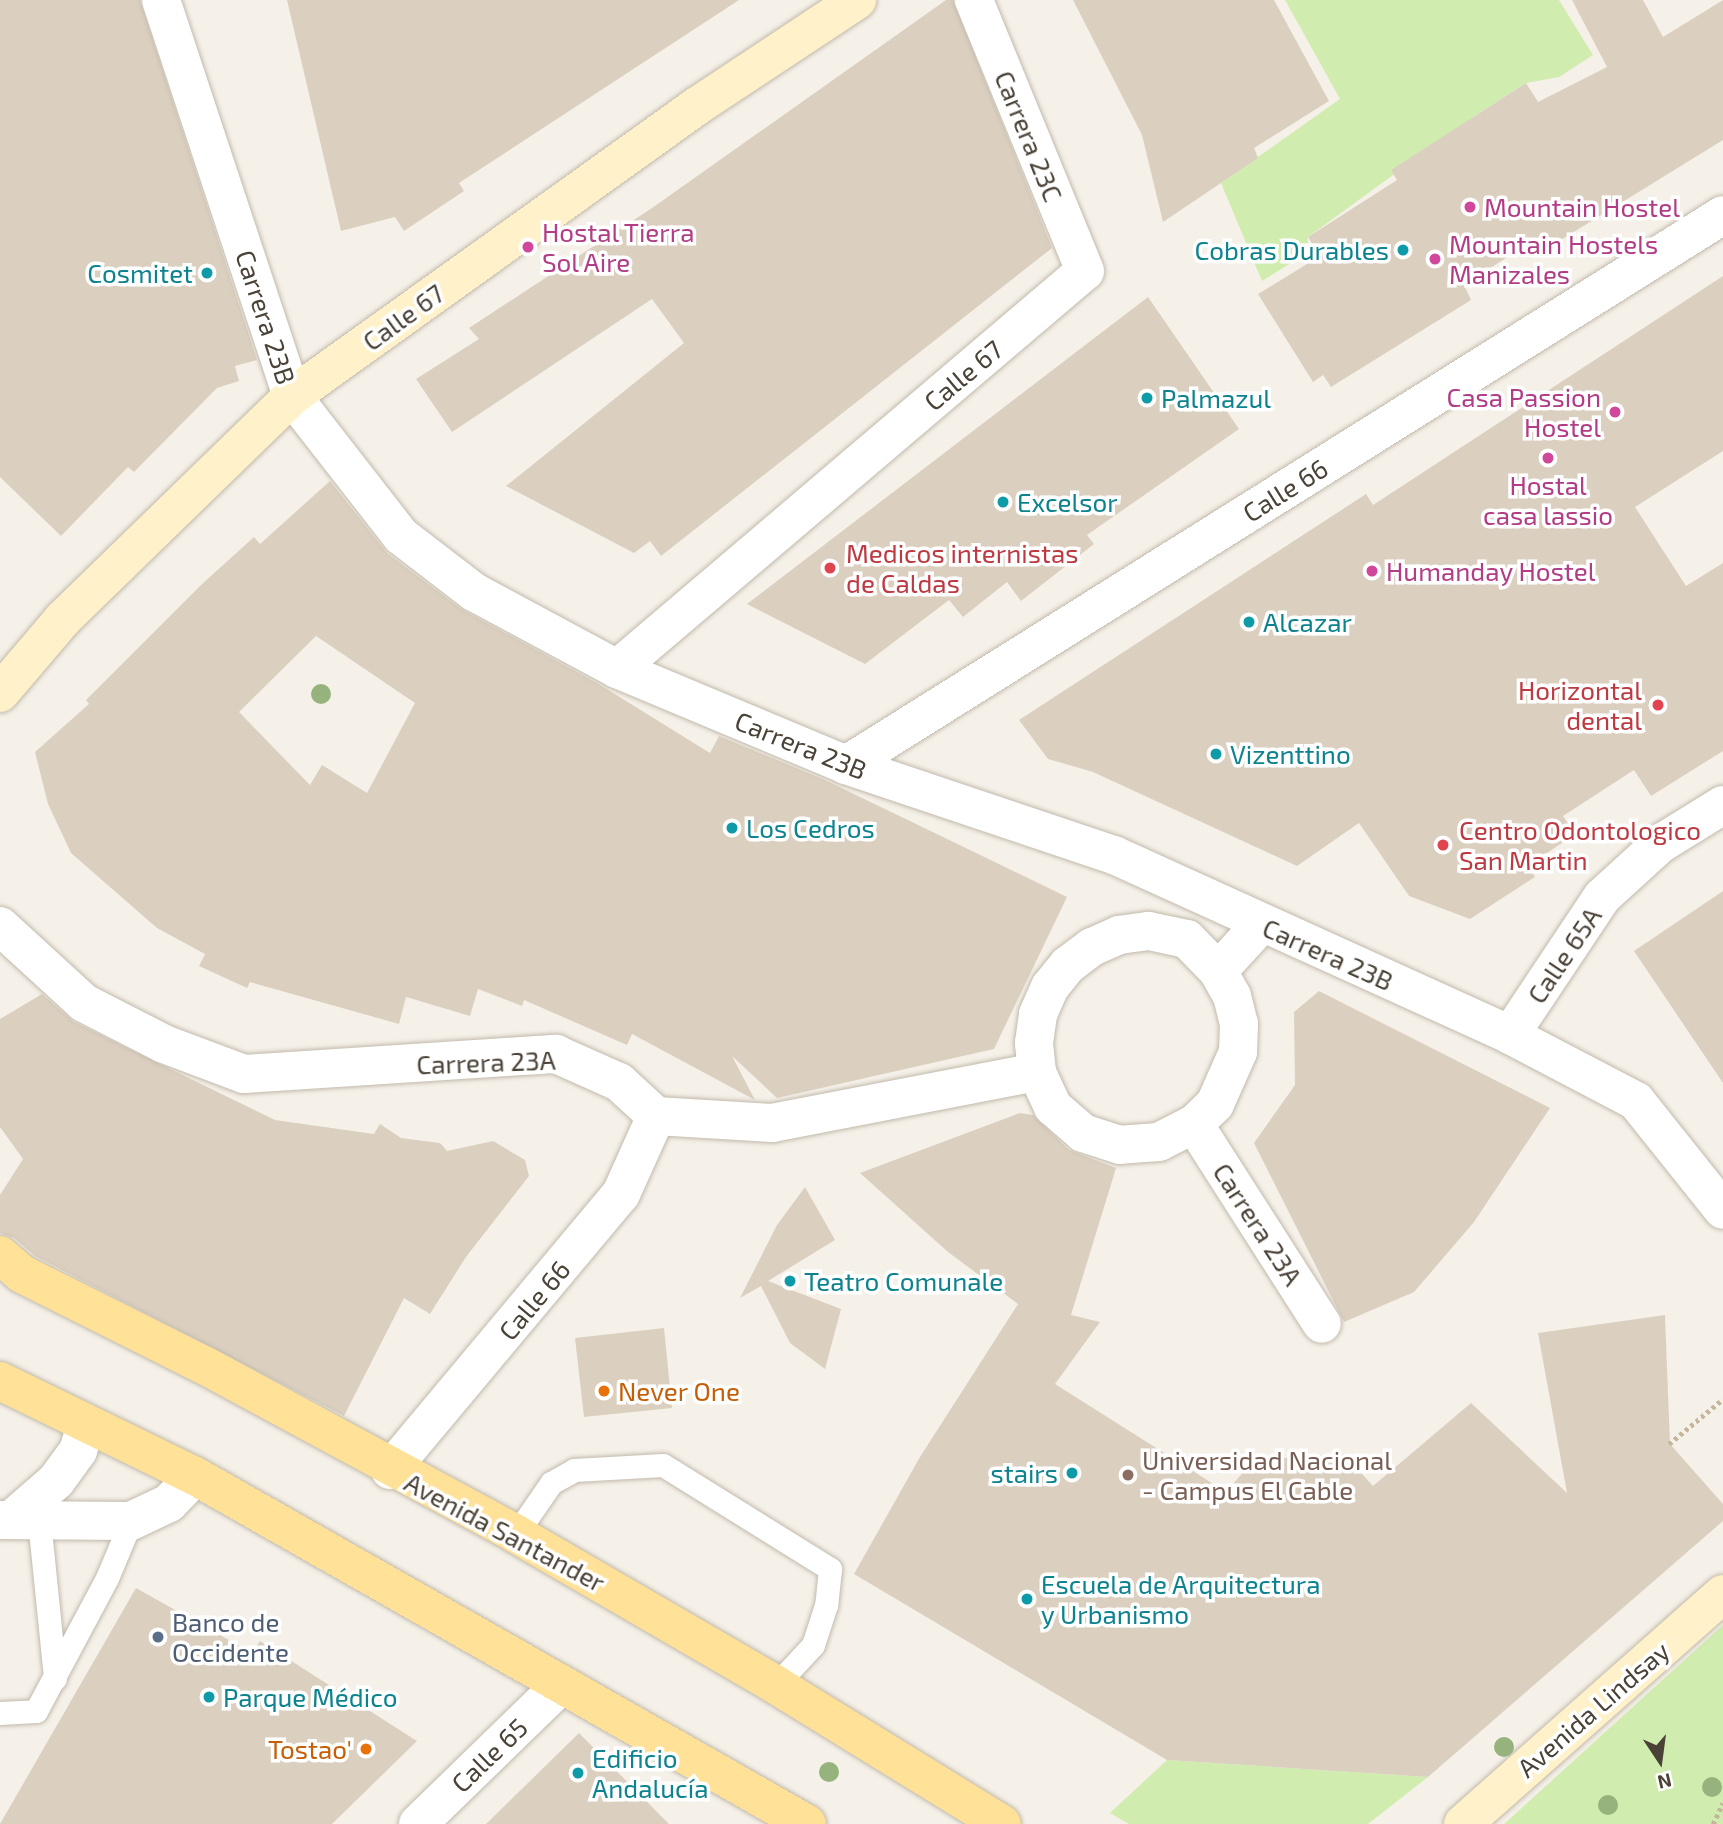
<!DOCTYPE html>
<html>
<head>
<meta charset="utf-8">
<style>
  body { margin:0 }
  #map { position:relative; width:1723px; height:1824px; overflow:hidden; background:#f5f1e9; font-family:"Exo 2",sans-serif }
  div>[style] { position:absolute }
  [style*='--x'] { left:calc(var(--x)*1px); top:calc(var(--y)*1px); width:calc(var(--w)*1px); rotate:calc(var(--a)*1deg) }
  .green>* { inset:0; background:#d1ecaf }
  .building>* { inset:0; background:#dbd0c0 }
  .path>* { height:4.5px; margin-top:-2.25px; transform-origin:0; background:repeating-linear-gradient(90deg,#c4b59b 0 3.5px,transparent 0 7px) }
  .roads { filter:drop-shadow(0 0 2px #c2b9ab) drop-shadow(0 0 2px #c2b9ab) }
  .lane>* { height:23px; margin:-11.5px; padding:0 11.5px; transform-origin:11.5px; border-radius:11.5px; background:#fff }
  .street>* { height:38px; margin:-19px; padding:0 19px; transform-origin:19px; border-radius:19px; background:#fff }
  .secondary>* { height:38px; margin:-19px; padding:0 19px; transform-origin:19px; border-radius:19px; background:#fff1c9 }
  .primary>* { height:38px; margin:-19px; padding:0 19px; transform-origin:19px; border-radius:19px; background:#ffe198 }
  .trees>* { width:20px; height:20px; margin:-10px; border-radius:50%; background:#96b37d }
  .dots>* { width:19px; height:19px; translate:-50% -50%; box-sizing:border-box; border:4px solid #fff; border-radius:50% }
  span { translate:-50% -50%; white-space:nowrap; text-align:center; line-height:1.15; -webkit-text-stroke:7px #fff; paint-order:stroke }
  .street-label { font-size:26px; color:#4a4237 }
  .hotel-label { font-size:26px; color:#b23c85 }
  .left { translate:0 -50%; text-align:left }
  .right { translate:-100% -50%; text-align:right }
  .culture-label { font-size:26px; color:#0d838f }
  .health-label { font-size:26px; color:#be3a42 }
  .food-label { font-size:26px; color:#c56008 }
  .education-label { font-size:26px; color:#785e54 }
  .service-label { font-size:26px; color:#4e5e75 }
  .north { position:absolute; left:1625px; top:1726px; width:70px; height:70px; -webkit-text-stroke:5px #fff; paint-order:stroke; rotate:167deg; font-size:19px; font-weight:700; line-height:28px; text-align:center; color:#4a4237 }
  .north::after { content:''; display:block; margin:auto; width:24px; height:32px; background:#4a4237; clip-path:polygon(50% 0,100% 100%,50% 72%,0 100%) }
</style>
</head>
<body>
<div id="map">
  <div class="green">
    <div style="clip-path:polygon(1285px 0,1559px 0,1593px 55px,1559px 77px,1526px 83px,1470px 119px,1308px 237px,1307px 253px,1262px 281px,1221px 183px,1340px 99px)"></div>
    <div style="clip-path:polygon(1723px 1625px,1723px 1824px,1504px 1824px)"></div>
    <div style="clip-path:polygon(1167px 1760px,1428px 1777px,1368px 1824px,1129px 1824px,1110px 1813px)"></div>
  </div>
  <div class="building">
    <div style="clip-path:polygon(0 0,140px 0,257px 360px,235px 366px,239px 381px,217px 388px,134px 472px,128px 467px,61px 536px,0 477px)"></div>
    <div style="clip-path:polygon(287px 0,739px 0,459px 183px,464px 191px,404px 231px,395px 217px,341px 231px)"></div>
    <div style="clip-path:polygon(946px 0,953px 0,1052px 248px,661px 556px,650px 541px,634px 553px,506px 486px,684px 343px,652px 299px,452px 432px,416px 379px,479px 339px,469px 328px,652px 208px)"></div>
    <div style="clip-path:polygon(1073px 0,1274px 0,1329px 101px,1254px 148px,1258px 158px,1163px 222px,1142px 135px)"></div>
    <div style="clip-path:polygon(1572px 0,1643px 0,1663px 37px,1723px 0,1723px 140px,1551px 246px,1543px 234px,1464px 285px,1471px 300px,1331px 387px,1323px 375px,1313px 382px,1258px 294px,1320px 256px,1308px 237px,1397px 180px,1391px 170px,1526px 83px,1538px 102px,1607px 67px)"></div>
    <div style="clip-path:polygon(1723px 276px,1723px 451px,1635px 507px,1686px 586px,1723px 563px,1723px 751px,1651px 796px,1634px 770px,1563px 816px,1575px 834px,1528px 866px,1535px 877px,1470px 919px,1409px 896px,1359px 823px,1297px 866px,1093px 772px,1048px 759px,1019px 720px,1366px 494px,1373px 505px)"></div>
    <div style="clip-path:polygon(1148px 297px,1239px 429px,1087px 535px,1094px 544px,1021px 601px,1007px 582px,963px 617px,949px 600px,865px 664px,747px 604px)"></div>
    <div style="clip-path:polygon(evenodd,330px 481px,387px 553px,461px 609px,597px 683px,710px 753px,719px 736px,825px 780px,1067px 897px,994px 1049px,777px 1098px,732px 1056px,755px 1100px,632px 1034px,627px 1045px,524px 1000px,522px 1006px,478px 989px,470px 1016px,406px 997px,399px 1024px,250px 982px,247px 988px,199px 966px,205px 954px,157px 928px,71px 853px,48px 804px,35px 752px,89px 704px,86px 700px,202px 584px,254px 537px,260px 544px,330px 481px,316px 636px,415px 703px,367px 793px,322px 765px,310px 785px,239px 712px,316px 636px)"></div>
    <div style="clip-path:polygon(1723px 891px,1723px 1083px,1634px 951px)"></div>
    <div style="clip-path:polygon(1319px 991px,1550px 1108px,1474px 1222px,1414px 1292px,1344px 1322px,1254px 1143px,1295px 1085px,1294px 1012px)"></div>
    <div style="clip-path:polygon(42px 994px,74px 1022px,275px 1120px,374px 1134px,380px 1124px,401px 1138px,440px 1143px,447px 1151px,493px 1141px,525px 1160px,529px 1176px,466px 1257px,430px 1314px,404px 1298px,344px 1416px,35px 1256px,14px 1238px,0 1233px,0 1195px,23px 1159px,0 1127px,0 1019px)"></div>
    <div style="clip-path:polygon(1020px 1113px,1033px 1115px,1069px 1150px,1116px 1168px,1071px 1315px,1100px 1322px,1055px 1384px,1226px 1492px,1254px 1460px,1344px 1454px,1373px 1486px,1471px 1403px,1567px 1493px,1538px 1333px,1665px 1315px,1670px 1444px,1723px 1504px,1723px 1521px,1428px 1777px,1167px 1760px,854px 1574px,920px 1457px,1018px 1304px,948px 1252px,860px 1173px)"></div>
    <div style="clip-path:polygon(805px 1187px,835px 1240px,768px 1281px,841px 1309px,825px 1369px,790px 1343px,761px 1286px,740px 1298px,777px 1225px)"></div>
    <div style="clip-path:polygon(664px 1328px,672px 1408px,584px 1417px,575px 1338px)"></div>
    <div style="clip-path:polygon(136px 1588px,252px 1653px,260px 1641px,417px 1741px,332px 1824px,0 1824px)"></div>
    <div style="clip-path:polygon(579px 1733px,669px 1824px,486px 1824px)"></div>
  </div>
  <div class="path">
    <div style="--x:1669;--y:1444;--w:70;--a:-39.8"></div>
    <div style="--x:1713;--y:1824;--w:23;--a:-65"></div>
  </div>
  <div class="roads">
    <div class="lane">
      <div style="--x:39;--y:1520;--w:159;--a:84.2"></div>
      <div style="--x:516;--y:1534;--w:62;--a:-55.5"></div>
      <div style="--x:551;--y:1483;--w:26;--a:-29"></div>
      <div style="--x:574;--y:1470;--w:89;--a:-3.2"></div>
      <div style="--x:663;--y:1465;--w:197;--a:31.9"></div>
      <div style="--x:830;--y:1569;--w:36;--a:96"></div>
      <div style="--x:826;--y:1605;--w:42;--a:108"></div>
      <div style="--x:813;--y:1645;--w:54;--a:132.8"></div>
      <div style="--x:0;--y:1713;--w:36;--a:-3"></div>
      <div style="--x:36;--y:1711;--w:151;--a:-61.9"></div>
      <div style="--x:107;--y:1578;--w:62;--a:-67.2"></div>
    </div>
    <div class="street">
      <div style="--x:161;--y:0;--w:417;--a:71.7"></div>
      <div style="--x:292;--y:396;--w:177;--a:52.1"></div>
      <div style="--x:401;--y:536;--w:92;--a:37.5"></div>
      <div style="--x:474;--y:592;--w:162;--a:28.3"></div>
      <div style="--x:617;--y:669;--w:248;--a:22.7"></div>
      <div style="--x:846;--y:765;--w:283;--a:18.6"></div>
      <div style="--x:1114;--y:855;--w:435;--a:24.4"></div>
      <div style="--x:1510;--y:1035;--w:142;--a:27.6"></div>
      <div style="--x:1636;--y:1101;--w:139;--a:51.4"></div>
      <div style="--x:617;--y:669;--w:614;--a:-40.38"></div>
      <div style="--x:1085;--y:271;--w:293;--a:-112.3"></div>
      <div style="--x:846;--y:765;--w:1035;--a:-32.09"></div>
      <div style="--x:0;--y:926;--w:114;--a:42.5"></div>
      <div style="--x:84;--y:1003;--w:90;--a:27.1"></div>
      <div style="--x:164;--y:1044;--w:85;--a:20.6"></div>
      <div style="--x:244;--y:1074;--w:313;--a:-3.7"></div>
      <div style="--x:556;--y:1054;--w:69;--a:24"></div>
      <div style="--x:619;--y:1082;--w:50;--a:42.6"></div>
      <div style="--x:656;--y:1116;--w:116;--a:3.5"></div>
      <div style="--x:772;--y:1123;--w:270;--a:-10.9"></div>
      <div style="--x:1149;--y:931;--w:39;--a:12"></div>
      <div style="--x:1187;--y:939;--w:45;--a:45.9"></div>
      <div style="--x:1218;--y:971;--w:29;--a:61"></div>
      <div style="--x:1232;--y:996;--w:29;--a:76"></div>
      <div style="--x:1239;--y:1024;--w:28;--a:92"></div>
      <div style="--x:1238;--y:1052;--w:57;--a:113.9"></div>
      <div style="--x:1215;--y:1104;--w:29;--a:136"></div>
      <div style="--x:1194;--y:1124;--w:39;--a:153"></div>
      <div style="--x:1159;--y:1142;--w:39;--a:176"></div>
      <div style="--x:1120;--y:1145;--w:39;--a:-162"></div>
      <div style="--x:1083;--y:1133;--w:40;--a:-139"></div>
      <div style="--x:1053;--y:1107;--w:38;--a:-115"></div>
      <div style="--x:1037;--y:1072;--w:29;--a:-96"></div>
      <div style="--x:1034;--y:1043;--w:29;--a:-82"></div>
      <div style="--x:1038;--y:1014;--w:30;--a:-66"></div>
      <div style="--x:1050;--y:987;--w:28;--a:-51"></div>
      <div style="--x:1068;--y:965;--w:30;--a:-37"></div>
      <div style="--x:1092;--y:947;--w:30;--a:-24"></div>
      <div style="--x:1119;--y:935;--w:30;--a:-8"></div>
      <div style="--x:1218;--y:971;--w:64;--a:-47.5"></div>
      <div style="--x:1510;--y:1035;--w:166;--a:-56.3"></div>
      <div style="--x:1602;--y:897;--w:79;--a:-42.4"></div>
      <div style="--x:1660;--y:844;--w:74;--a:-31.8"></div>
      <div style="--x:1194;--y:1124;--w:237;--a:57.4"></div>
      <div style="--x:390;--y:1470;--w:360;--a:-50.1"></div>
      <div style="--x:621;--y:1194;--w:85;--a:-65.8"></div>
      <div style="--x:0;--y:1520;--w:131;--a:0.4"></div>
      <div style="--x:131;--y:1521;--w:42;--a:-25.3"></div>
      <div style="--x:169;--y:1503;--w:37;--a:-46"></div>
      <div style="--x:11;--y:1520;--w:60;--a:-40.9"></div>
      <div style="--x:56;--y:1481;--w:37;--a:-54"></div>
      <div style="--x:78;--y:1451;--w:28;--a:-73"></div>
      <div style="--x:418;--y:1824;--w:198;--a:-44.2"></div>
    </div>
    <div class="secondary">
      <div style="--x:0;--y:693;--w:97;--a:-49.6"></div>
      <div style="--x:63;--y:619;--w:320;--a:-44.2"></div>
      <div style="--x:292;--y:396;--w:498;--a:-35.6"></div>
      <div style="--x:697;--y:106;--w:192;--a:-33.5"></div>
      <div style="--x:1463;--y:1824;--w:347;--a:-41.5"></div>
    </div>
    <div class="primary">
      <div style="--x:0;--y:1255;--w:29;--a:41"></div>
      <div style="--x:22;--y:1274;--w:203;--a:26.6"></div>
      <div style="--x:204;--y:1365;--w:355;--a:28.4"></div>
      <div style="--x:516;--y:1534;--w:301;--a:30.1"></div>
      <div style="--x:776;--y:1685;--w:265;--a:31.6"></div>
      <div style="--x:0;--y:1381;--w:217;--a:26"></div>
      <div style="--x:195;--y:1476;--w:704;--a:29.62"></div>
    </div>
  </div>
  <div class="trees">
    <div style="left:321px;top:694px"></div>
    <div style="left:1504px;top:1747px"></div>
    <div style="left:829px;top:1772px"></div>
    <div style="left:1712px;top:1787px"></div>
    <div style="left:1608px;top:1805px"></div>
  </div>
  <div class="dots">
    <div style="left:1470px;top:207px;background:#d1479c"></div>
    <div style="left:528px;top:247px;background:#d1479c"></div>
    <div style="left:1403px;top:250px;background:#0f9aa8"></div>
    <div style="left:1435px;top:259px;background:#d1479c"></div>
    <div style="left:207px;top:273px;background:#0f9aa8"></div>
    <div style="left:1147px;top:398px;background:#0f9aa8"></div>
    <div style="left:1615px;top:412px;background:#d1479c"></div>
    <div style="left:1548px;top:458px;background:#d1479c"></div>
    <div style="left:1003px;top:502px;background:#0f9aa8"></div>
    <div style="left:830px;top:568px;background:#e0444e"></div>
    <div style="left:1372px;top:571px;background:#d1479c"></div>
    <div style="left:1249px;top:622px;background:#0f9aa8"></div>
    <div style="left:1658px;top:705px;background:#e0444e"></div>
    <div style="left:1216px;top:754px;background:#0f9aa8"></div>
    <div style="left:732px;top:828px;background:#0f9aa8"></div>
    <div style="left:1443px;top:845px;background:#e0444e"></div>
    <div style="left:790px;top:1281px;background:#0f9aa8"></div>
    <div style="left:604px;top:1391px;background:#e8710a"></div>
    <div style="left:1072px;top:1473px;background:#0f9aa8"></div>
    <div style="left:1128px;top:1475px;background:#8d6e63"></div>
    <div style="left:1027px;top:1599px;background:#0f9aa8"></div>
    <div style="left:158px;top:1637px;background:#5c6f8a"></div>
    <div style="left:209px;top:1697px;background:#0f9aa8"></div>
    <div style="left:366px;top:1749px;background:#e8710a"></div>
    <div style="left:578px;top:1773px;background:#0f9aa8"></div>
  </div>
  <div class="street-label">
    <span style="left:1029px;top:136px;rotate:68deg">Carrera 23C</span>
    <span style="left:266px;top:317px;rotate:72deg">Carrera 23B</span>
    <span style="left:403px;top:317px;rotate:-36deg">Calle 67</span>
    <span style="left:963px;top:375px;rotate:-40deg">Calle 67</span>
    <span style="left:1285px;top:490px;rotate:-32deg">Calle 66</span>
    <span style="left:801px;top:745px;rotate:22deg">Carrera 23B</span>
    <span style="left:1328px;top:954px;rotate:24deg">Carrera 23B</span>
    <span style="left:1564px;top:955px;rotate:-56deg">Calle 65A</span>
    <span style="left:486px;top:1062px;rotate:-2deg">Carrera 23A</span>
    <span style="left:1258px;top:1224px;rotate:57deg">Carrera 23A</span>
    <span style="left:534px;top:1300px;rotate:-50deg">Calle 66</span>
    <span style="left:505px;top:1532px;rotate:28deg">Avenida Santander</span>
    <span style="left:1593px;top:1709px;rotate:-41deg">Avenida Lindsay</span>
    <span style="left:489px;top:1755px;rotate:-44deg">Calle 65</span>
  </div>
  <div class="hotel-label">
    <span class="left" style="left:1484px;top:207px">Mountain Hostel</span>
    <span class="left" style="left:542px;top:247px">Hostal Tierra<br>Sol Aire</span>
    <span class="left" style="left:1449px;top:259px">Mountain Hostels<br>Manizales</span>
    <span class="right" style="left:1601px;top:412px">Casa Passion<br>Hostel</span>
    <span style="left:1548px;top:500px">Hostal<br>casa lassio</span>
    <span class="left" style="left:1386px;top:571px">Humanday Hostel</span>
  </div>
  <div class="culture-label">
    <span class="right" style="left:1389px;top:250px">Cobras Durables</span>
    <span class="right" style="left:193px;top:273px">Cosmitet</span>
    <span class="left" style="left:1161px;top:398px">Palmazul</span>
    <span class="left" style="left:1017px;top:502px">Excelsor</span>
    <span class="left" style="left:1263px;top:622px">Alcazar</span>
    <span class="left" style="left:1230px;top:754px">Vizenttino</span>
    <span class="left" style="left:746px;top:828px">Los Cedros</span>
    <span class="left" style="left:804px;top:1281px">Teatro Comunale</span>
    <span class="right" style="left:1058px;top:1473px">stairs</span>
    <span class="left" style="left:1041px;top:1599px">Escuela de Arquitectura<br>y Urbanismo</span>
    <span class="left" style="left:223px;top:1697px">Parque Médico</span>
    <span class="left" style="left:592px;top:1773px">Edificio<br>Andalucía</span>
  </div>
  <div class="health-label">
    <span class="left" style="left:846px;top:568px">Medicos internistas<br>de Caldas</span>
    <span class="right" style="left:1642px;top:705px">Horizontal<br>dental</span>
    <span class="left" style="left:1459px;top:845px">Centro Odontologico<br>San Martin</span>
  </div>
  <div class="food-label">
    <span class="left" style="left:618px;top:1391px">Never One</span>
    <span class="right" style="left:352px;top:1749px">Tostao'</span>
  </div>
  <div class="education-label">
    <span class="left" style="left:1142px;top:1475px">Universidad Nacional<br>- Campus El Cable</span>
  </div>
  <div class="service-label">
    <span class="left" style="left:172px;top:1637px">Banco de<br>Occidente</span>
  </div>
  <div class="north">N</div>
</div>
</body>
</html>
